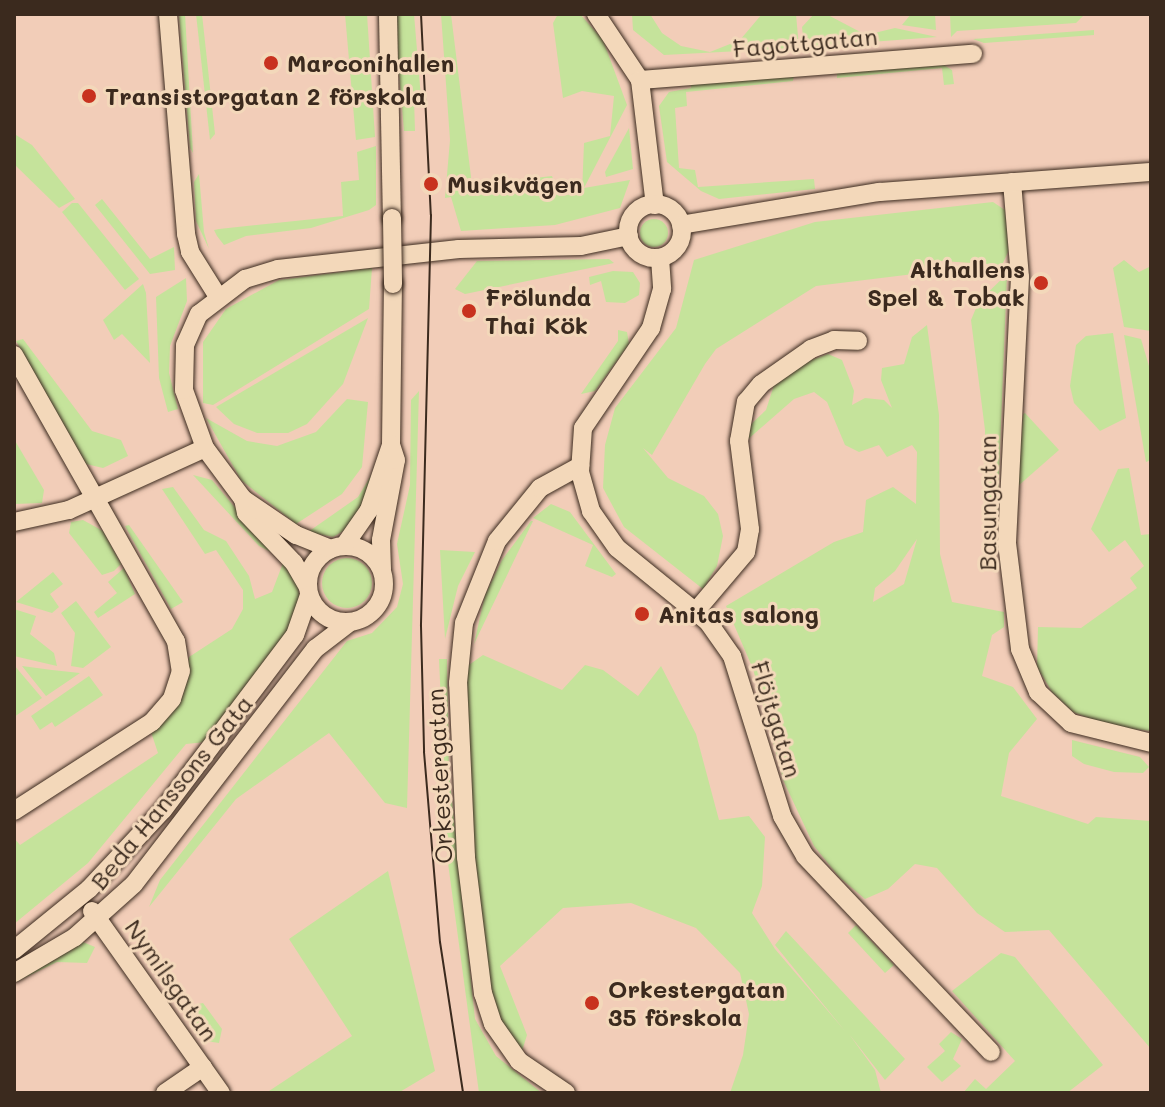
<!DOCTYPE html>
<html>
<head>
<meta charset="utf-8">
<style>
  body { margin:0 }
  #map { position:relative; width:1165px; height:1107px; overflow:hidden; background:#f2cdb8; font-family:Mali,sans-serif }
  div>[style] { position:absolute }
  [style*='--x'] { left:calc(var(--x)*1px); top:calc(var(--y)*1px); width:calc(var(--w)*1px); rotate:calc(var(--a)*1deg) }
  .green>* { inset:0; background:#c5e39b }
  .round { border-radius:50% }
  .roads { filter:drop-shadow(0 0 2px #3b2a1e) drop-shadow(0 0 2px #3b2a1e) }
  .minor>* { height:18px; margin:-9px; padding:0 9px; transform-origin:9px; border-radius:9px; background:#f3d8ba }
  .minor>.ring { margin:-9px; padding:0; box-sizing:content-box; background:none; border:18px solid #f3d8ba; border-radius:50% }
  .tram>* { height:2px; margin:-1px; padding:0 1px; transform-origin:1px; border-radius:1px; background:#3b2a1e }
  .bridges { filter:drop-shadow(0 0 2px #3b2a1e) drop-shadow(0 0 2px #3b2a1e) }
  .minor-bridge>* { height:18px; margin:-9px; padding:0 9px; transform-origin:9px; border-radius:9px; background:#f3d8ba }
  .dots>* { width:22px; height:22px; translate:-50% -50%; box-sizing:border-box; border:4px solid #f3d8ba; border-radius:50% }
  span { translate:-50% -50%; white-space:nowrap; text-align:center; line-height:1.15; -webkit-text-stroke:6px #f3d8ba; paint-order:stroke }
  .street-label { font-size:24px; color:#3b2a1e }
  .poi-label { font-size:24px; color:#3b2a1e; font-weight:700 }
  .left { translate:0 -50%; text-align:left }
  .right { translate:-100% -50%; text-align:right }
  .frame { position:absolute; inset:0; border:16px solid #3b2a1e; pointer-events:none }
</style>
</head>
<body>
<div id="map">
  <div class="green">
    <div style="clip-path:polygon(179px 14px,185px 14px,193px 153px,190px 148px)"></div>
    <div style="clip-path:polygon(196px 14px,202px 14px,215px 134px,210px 140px)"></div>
    <div style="clip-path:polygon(345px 14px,367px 14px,375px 137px,356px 140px)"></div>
    <div style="clip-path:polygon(394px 14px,414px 14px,421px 98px,414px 98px,415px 131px,404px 131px)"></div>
    <div style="clip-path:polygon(441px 14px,451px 14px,472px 185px,552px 176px,559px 196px,582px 193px,584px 143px,610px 136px,614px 96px,582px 91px,563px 98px,553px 23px,558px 14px,580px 14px,603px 40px,627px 105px,584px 188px,630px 180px,620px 208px,555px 225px,461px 231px,451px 197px,445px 198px,450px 140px)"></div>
    <div style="clip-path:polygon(632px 14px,650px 14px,662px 33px,681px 46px,710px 52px,740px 40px,762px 14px,796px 14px,799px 48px,664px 55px,633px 30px)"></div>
    <div style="clip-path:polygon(814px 14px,826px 14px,866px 35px,895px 28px,937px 37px,804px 47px,802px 27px)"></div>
    <div style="clip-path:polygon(911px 14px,935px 14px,936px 30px,902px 25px)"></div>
    <div style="clip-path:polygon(950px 14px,1085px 14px,1076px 23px,957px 31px,951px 37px)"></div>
    <div style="clip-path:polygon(1094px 30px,1094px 35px,984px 43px,973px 39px)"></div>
    <div style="clip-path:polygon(944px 65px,952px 70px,954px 84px,944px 85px,942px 68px,837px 78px,837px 71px)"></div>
    <div style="clip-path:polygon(794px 75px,793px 81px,686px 92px,687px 106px,675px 108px,679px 168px,695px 170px,698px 187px,814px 179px,815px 189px,719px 199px,701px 191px,667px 162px,659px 106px,669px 92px,691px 88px,691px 83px)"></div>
    <div style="clip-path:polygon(629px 128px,633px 169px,606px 177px,605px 172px)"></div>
    <div style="clip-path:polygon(16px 135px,32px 145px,75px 199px,59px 208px,14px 164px)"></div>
    <div style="clip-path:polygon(376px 146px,376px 205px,369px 210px,311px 228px,246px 236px,224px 245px,217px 236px,214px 230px,219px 229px,343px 216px,341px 182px,359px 180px,357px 152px)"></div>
    <div style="clip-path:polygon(199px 174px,204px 232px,209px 249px,196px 221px,194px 182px)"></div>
    <div style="clip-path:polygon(102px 199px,150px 259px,174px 247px,175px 270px,150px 274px,95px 205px)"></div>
    <div style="clip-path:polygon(993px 202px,1005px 210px,1009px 250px,1002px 265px,927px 260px,938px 271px,816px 286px,716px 349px,705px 364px,652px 455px,643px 448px,668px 478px,704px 496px,718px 514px,723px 536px,717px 566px,703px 589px,624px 527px,603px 488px,605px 445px,615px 408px,676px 328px,694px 260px,815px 222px)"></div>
    <div style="clip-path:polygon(72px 203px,78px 203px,139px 279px,125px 290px,62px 212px)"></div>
    <div class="round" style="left:640px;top:219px;width:28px;height:28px"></div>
    <div style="clip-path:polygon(609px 259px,614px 263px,465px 294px,455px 289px,477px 261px)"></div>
    <div style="clip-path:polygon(1124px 260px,1139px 272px,1151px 266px,1151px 331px,1124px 327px,1113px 268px)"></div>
    <div style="clip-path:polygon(372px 268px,369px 309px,213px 405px,203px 403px,203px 342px,226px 309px,279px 280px)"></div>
    <div style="clip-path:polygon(613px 271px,633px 272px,640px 283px,639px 295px,625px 303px,606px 302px,601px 281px,590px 285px,589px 277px)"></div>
    <div style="clip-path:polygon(1007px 274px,997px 526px,994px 537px,986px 531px,984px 516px,985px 430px,971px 320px,979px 301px)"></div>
    <div style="clip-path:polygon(186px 278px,187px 301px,170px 346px,169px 373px,178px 409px,168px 412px,159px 378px,156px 297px)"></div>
    <div style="clip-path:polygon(143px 284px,146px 293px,150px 363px,122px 334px,114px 340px,103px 320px)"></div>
    <div style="clip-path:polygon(368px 318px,343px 384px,307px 424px,288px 433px,257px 433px,234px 424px,216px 407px)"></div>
    <div style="clip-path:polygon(evenodd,927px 325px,939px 415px,940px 554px,952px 602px,1004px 612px,1004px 627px,992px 635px,982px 676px,1013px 687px,1037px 719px,1009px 753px,1001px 796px,1088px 824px,1096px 817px,1151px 821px,1151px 1049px,1049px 930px,1005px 932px,977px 913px,937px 868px,915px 864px,888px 889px,865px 899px,839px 877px,814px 846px,784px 782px,753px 669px,726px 606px,834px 542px,863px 532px,866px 500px,893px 487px,916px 504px,917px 452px,912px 445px,887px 457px,879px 445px,859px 452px,845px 445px,827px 402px,814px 392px,794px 399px,747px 440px,748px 427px,766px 410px,774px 385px,803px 363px,828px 354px,842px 360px,854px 391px,852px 405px,865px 398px,884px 400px,892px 408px,881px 380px,882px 368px,904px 364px,912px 337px,927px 325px,917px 539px,904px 584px,873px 602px,875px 588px,895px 571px,917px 539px)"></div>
    <div style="clip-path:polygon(618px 330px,627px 332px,629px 344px,595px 391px,581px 394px,618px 341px)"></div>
    <div style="clip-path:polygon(1113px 333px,1126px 418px,1100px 431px,1074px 403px,1070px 386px,1076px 345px,1086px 336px)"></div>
    <div style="clip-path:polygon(1124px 335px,1141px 339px,1151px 373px,1151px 460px,1146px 462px)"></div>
    <div style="clip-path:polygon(23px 339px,92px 431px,121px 440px,128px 456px,103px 468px,86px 464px,16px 341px)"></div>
    <div style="clip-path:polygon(419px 391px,407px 808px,385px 803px,329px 733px,236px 799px,149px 907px,160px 880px,347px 641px,372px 633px,397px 607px,403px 584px,397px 544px,410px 485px,411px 400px)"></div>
    <div style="clip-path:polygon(347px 399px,368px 402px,362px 467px,342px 494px,296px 524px,241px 480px,206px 418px,247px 441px,277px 446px,316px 432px)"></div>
    <div style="clip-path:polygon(1025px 413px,1059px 450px,1018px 486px,1023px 414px)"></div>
    <div style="clip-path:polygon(14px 439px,44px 490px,42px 503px,14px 504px)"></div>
    <div style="clip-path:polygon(1129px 468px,1141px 535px,1151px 534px,1151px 731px,1112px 727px,1073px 712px,1052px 692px,1037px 667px,1038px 627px,1081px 628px,1137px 588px,1130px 578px,1144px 566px,1125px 540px,1109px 552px,1091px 529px,1118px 469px)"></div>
    <div style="clip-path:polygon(372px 474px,367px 496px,347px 529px,333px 537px,308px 532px,358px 497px)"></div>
    <div style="clip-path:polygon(193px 475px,212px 480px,273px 553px,259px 546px)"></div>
    <div style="clip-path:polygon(173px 487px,204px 530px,226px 541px,249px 576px,255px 599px,272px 592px,283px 563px,298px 584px,300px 604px,284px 637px,206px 742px,186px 744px,88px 863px,14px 924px,14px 838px,20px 845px,158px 753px,151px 732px,183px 695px,189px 657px,232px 629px,243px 609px,243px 590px,216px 550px,205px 554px,162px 489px)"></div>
    <div style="clip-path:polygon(551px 504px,570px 512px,616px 574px,612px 577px,585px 566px,593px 545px,533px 518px)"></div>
    <div style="clip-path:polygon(83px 520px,103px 531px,121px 564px,114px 571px,102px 575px,69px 533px,71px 522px)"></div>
    <div style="clip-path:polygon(531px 521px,533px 521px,474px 644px,485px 595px,502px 560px)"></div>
    <div style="clip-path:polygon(129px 525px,183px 602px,171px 609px,125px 526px)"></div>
    <div style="clip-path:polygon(440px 550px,475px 552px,458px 586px,445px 639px)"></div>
    <div class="round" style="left:322px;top:558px;width:50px;height:50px"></div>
    <div style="clip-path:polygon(124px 568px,135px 594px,98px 618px,94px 612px,117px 593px,108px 582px)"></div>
    <div style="clip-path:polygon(53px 572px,63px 584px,50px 594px,59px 607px,52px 613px,16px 602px)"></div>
    <div style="clip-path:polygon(76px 601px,111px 647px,83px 668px,71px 666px,75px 633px,61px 613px)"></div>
    <div style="clip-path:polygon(14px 609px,36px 616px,30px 634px,54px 653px,57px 666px,14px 656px)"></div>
    <div style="clip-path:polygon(483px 655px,562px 690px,585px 665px,603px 670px,638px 696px,661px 666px,696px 734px,719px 820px,749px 816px,765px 837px,762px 886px,752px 913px,775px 949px,845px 1031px,775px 945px,786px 931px,905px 1059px,885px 1080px,849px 1034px,875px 1070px,881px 1093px,730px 1093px,743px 1055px,749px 1014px,740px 973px,696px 928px,631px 903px,563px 908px,500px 966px,527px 1035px,522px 1051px,500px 1021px,490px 985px,475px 887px,463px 669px)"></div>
    <div style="clip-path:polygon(439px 659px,447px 659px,449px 772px,475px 1019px,496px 1056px,542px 1093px,479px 1093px,448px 863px)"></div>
    <div style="clip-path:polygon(14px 665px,42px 698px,14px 717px)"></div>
    <div style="clip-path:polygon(22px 666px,52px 670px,80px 673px,46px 696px)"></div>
    <div style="clip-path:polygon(89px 676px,103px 695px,55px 727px,52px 722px,40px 730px,31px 716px)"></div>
    <div style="clip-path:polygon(1072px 740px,1140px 757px,1149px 767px,1143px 773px,1114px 772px,1084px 764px,1072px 756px)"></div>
    <div style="clip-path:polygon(388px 871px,435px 1071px,398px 1093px,266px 1093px,352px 1036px,289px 939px)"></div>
    <div style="clip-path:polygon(856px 925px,894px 965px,885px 973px,848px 933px)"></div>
    <div style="clip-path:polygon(83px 942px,95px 947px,87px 963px,57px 962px,14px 983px,14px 978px)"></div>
    <div style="clip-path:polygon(1001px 953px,1015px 957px,1103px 1065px,1067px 1093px,963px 1093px,975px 1079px,986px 1089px,1015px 1061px,952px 991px)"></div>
    <div style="clip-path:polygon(203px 1003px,222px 1029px,219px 1043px,206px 1041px,187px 1013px,190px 1006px)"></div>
    <div style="clip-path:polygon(951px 1032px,962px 1039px,953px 1059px,961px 1066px,942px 1082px,927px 1067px,945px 1051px,939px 1044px)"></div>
  </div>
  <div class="roads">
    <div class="minor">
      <div style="--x:168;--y:14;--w:221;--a:85.3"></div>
      <div style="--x:186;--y:234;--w:18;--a:77"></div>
      <div style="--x:190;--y:252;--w:51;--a:57.9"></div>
      <div style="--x:388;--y:14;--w:204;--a:88.9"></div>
      <div style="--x:596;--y:14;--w:79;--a:56.3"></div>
      <div style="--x:640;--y:80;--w:126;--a:83.2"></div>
      <div style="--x:640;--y:80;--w:334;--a:-4.5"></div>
      <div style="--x:1012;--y:182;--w:95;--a:85.2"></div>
      <div style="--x:1020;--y:277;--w:266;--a:92.8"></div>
      <div style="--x:1007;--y:543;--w:107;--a:83"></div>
      <div style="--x:1020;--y:649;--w:47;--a:67.3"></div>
      <div style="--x:1038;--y:692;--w:45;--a:43.2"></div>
      <div style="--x:1071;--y:723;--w:82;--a:14"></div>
      <div class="ring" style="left:628px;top:204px;width:36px;height:36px"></div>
      <div style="--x:681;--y:225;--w:201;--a:-9.5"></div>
      <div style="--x:879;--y:192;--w:273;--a:-4.2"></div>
      <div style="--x:660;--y:258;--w:31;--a:86"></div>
      <div style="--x:662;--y:289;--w:41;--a:105.8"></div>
      <div style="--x:651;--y:328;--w:121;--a:124.2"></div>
      <div style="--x:583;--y:428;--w:44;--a:93.9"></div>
      <div style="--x:580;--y:472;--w:41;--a:74.2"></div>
      <div style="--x:591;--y:511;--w:45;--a:54.9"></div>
      <div style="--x:617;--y:548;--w:117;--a:39.1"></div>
      <div style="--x:708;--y:622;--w:42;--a:54.8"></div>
      <div style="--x:732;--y:656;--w:168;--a:72.6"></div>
      <div style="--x:782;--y:816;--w:46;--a:60.1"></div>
      <div style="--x:805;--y:856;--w:270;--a:46.5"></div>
      <div style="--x:14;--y:355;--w:329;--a:60.5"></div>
      <div style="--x:176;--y:641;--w:30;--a:81"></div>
      <div style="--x:181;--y:671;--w:29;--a:108"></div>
      <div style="--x:172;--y:699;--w:30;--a:131"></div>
      <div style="--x:152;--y:722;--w:164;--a:147.2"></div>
      <div style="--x:243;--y:499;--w:14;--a:78"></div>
      <div style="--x:246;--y:513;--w:69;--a:46.2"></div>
      <div style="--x:294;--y:563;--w:28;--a:60"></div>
      <div style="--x:14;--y:522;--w:56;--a:-12.3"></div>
      <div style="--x:69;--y:510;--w:149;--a:-24.5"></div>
      <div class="ring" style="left:308px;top:546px;width:58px;height:58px"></div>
      <div style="--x:344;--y:546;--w:44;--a:-55.2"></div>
      <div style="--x:369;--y:510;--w:69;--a:-71.3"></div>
      <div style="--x:391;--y:445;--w:161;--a:-89.3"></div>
      <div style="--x:331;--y:549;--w:38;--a:-158"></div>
      <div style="--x:296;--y:535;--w:64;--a:-145.8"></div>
      <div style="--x:243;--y:499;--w:64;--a:-126.7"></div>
      <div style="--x:205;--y:448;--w:62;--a:-109.9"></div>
      <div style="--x:184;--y:390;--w:45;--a:-88.7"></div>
      <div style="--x:185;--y:345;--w:34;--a:-66"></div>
      <div style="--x:199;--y:314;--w:58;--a:-37.3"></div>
      <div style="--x:245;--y:279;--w:34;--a:-17"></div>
      <div style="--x:278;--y:269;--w:182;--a:-6.3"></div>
      <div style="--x:459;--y:249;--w:122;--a:-1.4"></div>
      <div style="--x:581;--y:246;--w:49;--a:-11.8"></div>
      <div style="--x:382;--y:569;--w:29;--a:-92"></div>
      <div style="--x:381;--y:540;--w:81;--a:-79.4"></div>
      <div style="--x:396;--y:460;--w:16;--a:-108"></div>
      <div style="--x:696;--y:611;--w:77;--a:-49.7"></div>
      <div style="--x:746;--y:552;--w:23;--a:-80"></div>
      <div style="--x:750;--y:529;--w:89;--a:-97.1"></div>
      <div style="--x:739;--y:441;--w:40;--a:-80"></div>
      <div style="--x:746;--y:402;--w:23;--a:-50"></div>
      <div style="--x:761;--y:384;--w:61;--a:-35"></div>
      <div style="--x:811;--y:349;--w:25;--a:-21"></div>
      <div style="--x:834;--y:340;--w:24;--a:2"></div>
      <div style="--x:92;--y:911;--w:223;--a:54.7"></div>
      <div style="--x:14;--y:950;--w:97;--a:-39.1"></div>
      <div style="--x:89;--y:889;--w:108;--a:-46.9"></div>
      <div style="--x:163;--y:810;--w:219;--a:-53"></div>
      <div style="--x:295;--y:635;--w:42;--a:-70.7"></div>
      <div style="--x:14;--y:973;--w:71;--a:-30.5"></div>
      <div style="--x:75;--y:937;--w:79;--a:-41.9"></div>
      <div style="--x:134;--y:884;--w:297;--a:-52.4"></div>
      <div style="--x:315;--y:649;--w:43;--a:-37.4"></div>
      <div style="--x:165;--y:1093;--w:46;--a:-34.4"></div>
      <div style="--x:566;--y:1093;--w:57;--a:-145.8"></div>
      <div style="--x:519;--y:1061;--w:45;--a:-125.1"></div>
      <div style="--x:493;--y:1024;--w:32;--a:-108"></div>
      <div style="--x:483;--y:994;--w:138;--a:-97.1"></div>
      <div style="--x:466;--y:857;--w:174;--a:-92.6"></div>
      <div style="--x:458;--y:683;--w:60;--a:-84.3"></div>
      <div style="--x:464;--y:623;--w:88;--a:-68.1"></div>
      <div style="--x:497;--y:541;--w:68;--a:-50.9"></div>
      <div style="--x:540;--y:488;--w:46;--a:-28.8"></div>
    </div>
  </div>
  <div class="tram">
    <div style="--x:421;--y:14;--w:201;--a:87.2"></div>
    <div style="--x:431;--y:215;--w:411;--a:91.4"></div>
    <div style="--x:421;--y:626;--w:126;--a:88.6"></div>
    <div style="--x:424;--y:752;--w:191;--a:85.2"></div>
    <div style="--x:440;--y:942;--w:153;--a:81.3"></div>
  </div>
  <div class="bridges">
    <div class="minor-bridge">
      <div style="--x:392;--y:218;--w:66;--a:89.1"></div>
    </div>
  </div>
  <div class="dots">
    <div style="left:271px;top:63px;background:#c8321e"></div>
    <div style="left:89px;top:96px;background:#c8321e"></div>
    <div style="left:431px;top:184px;background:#c8321e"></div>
    <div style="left:1041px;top:283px;background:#c8321e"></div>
    <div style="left:469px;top:311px;background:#c8321e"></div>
    <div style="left:642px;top:614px;background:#c8321e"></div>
    <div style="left:592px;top:1003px;background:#c8321e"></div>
  </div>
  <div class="street-label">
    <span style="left:805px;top:42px;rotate:-5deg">Fagottgatan</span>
    <span style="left:987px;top:503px;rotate:-90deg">Basungatan</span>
    <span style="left:777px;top:719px;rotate:73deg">Flöjtgatan</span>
    <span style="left:439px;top:776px;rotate:-93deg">Orkestergatan</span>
    <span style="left:171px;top:792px;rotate:-51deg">Beda Hanssons Gata</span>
    <span style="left:172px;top:980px;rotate:55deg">Nymilsgatan</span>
  </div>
  <div class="poi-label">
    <span class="left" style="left:287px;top:63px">Marconihallen</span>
    <span class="left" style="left:105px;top:96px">Transistorgatan 2 förskola</span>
    <span class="left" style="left:447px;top:184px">Musikvägen</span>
    <span class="right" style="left:1025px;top:283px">Althallens<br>Spel &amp; Tobak</span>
    <span class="left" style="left:485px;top:311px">Frölunda<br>Thai Kök</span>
    <span class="left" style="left:658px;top:614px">Anitas salong</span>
    <span class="left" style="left:608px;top:1003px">Orkestergatan<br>35 förskola</span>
  </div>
  <div class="frame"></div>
</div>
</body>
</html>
